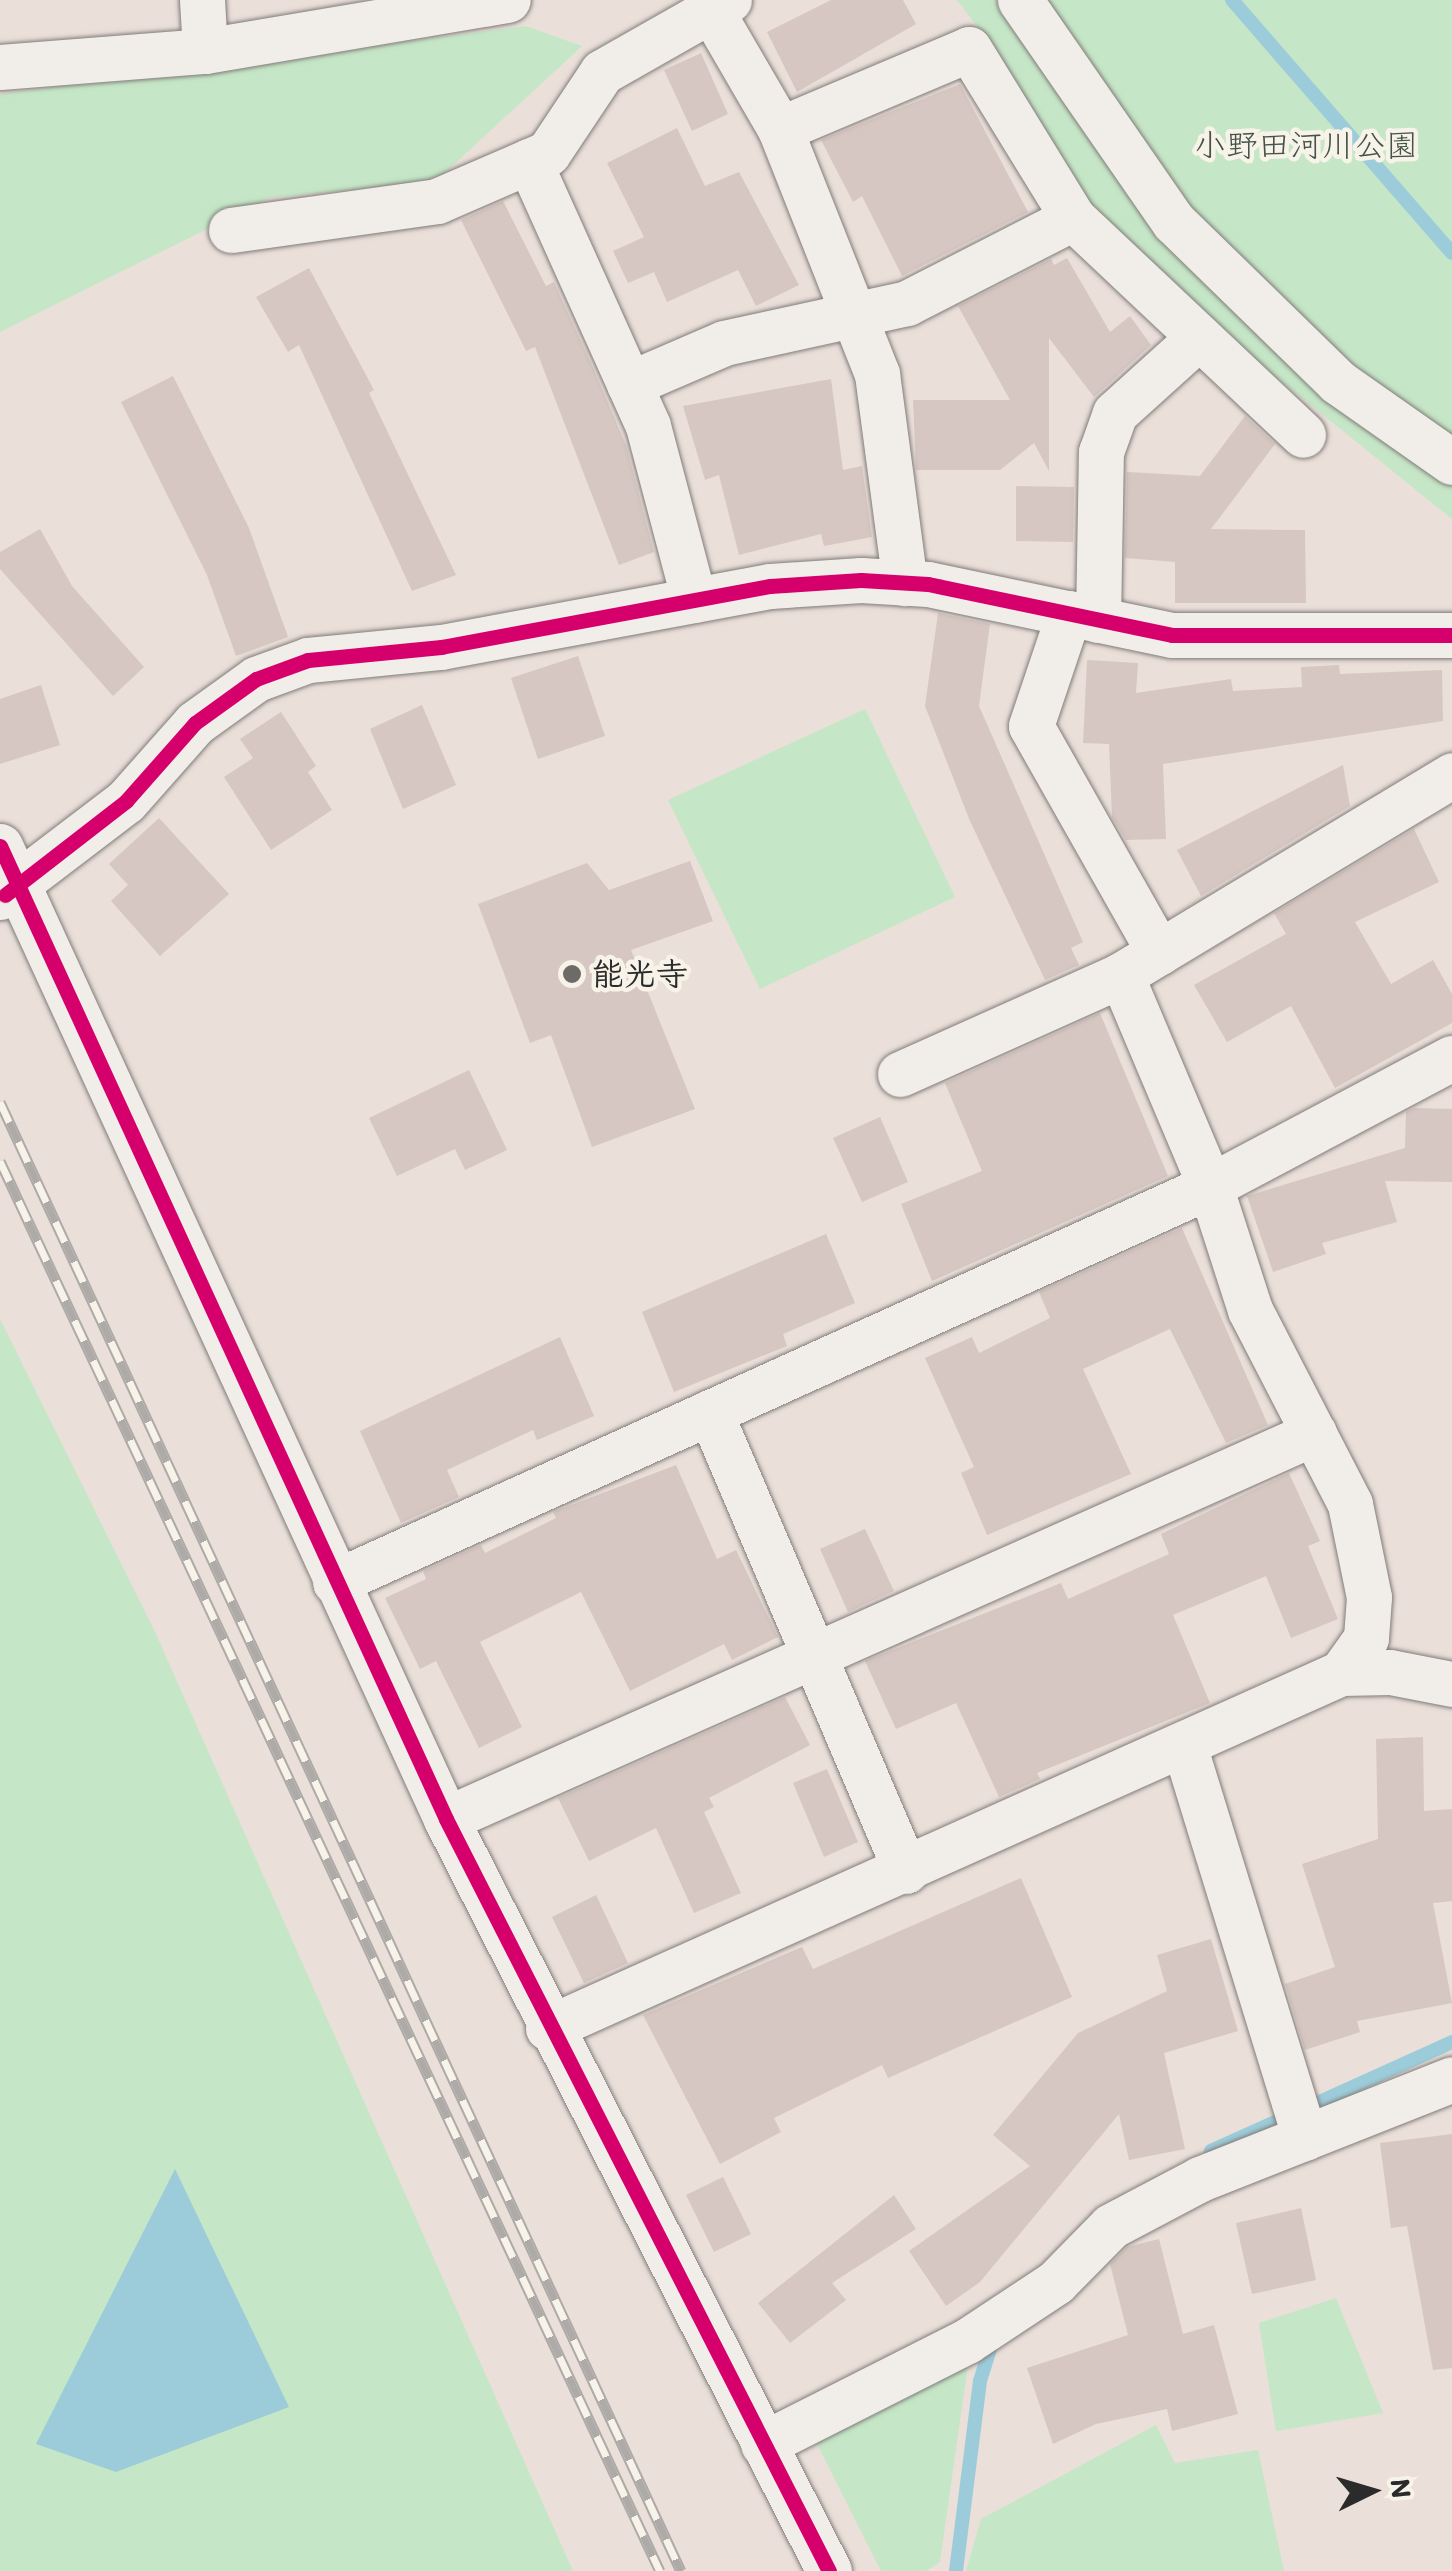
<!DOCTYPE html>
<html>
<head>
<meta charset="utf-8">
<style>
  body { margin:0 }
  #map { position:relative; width:1452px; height:2571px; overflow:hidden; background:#eadfd9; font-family:Itim,"Klee One",sans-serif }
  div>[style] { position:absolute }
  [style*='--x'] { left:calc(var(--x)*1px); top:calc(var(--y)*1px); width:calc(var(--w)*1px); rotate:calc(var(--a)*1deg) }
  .green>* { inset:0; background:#c5e7c7 }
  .water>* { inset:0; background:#9cccda }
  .stream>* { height:14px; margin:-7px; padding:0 7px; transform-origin:7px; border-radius:7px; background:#9cccda }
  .building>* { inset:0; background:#d6c7c2 }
  .roads { filter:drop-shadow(0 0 2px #817c79) drop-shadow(0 0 2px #817c79) }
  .minor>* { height:45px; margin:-22.5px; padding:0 22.5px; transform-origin:22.5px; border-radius:22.5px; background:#f1eeea }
  .rail>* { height:11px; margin-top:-5.5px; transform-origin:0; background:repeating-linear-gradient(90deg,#f7f3e8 0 22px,#adaaa8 0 44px); box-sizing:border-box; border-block:2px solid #adaaa8 }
  .cycleway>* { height:15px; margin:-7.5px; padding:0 7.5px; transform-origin:7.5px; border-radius:7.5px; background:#d6006c }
  .dots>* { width:28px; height:28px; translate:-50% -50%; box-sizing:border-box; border:5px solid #f7f3e8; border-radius:50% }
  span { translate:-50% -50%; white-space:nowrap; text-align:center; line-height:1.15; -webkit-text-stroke:9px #f7f3e8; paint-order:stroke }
  .park-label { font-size:32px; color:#445247 }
  .poi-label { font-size:32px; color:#2b2b2b; font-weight:700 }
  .left { translate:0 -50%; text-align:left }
  .north { position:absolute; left:1322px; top:2441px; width:100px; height:100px; -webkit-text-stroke:8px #f7f3e8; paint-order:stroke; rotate:85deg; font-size:28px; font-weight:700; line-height:40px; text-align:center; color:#2b2b2b }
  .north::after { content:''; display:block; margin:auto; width:35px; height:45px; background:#2b2b2b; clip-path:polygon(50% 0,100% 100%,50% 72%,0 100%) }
</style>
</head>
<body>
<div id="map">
  <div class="green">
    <div style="clip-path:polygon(957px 0,1452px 0,1452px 519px,1188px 306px,1084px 208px,993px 47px)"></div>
    <div style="clip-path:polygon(526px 26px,582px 46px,436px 181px,269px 198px,0 332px,0 94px)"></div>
    <div style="clip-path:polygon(865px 709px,955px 897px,760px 989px,668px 800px)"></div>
    <div style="clip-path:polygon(0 1319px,155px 1632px,573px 2571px,0 2571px)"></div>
    <div style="clip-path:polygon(1336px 2298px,1383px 2413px,1276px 2431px,1259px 2323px)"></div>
    <div style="clip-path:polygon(969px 2357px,940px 2562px,926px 2571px,881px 2571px,813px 2436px)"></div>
    <div style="clip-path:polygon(1156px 2425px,1175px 2463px,1258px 2450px,1284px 2571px,966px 2571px,981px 2519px)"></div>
  </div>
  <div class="water">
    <div style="clip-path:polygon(175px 2169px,289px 2407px,116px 2472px,36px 2444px)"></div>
  </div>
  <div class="stream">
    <div style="--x:1232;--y:0;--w:335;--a:49"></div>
    <div style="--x:1211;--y:2151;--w:265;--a:-24.3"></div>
    <div style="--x:956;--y:2571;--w:192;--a:-82.8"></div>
    <div style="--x:980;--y:2381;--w:47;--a:-72.7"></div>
  </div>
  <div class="building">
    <div style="clip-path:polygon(831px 0,903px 0,916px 24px,797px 92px,767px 32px)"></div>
    <div style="clip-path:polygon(701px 53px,728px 114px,692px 131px,664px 70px)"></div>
    <div style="clip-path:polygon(960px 84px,1028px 212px,902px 276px,862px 196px,853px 202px,821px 140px)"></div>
    <div style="clip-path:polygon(677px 128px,705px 186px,739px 172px,799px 285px,756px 306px,738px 270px,667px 302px,654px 272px,628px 283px,613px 251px,644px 237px,607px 163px)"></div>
    <div style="clip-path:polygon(503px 201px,546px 286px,554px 282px,594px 370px,626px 445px,654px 552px,619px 565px,535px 347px,526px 351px,461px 220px)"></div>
    <div style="clip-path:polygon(1067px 258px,1110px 332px,1130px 316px,1151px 345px,1094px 397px,1049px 338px,1049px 471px,1034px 443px,1000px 470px,916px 470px,913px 400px,1010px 400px,958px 306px,1051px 259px,1054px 265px)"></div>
    <div style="clip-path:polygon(309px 268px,374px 390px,369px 393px,456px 575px,412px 591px,299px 345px,288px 352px,256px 297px)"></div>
    <div style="clip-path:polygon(173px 376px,249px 528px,288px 637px,236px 656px,207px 575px,121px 402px)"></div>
    <div style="clip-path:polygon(831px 379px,843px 470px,862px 466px,872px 537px,824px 546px,821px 534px,739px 555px,719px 475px,705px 480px,683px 406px)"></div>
    <div style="clip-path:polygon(1245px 416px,1275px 444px,1211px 529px,1305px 530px,1306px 603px,1175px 603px,1175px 562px,1125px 558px,1127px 472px,1200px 476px)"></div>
    <div style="clip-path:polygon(1016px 486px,1074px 487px,1073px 542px,1016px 541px)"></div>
    <div style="clip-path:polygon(40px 529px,72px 586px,144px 667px,113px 696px,0 569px,0 552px)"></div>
    <div style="clip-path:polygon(938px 613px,990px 624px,979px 706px,1083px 942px,1071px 948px,1079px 965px,1045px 980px,970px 821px,925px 706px)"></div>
    <div style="clip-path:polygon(578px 656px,605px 736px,538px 759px,511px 678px)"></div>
    <div style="clip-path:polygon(1087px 660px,1138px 663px,1136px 693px,1231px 679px,1233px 691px,1302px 687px,1301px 667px,1339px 665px,1340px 674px,1442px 670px,1443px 721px,1163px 764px,1166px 839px,1126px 840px,1112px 817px,1109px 744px,1083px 743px)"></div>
    <div style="clip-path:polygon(41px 685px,60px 745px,0 764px,0 699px)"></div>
    <div style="clip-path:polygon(422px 705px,456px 785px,403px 809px,370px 729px)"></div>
    <div style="clip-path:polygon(281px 712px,316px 766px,308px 772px,332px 810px,271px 850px,224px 777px,253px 758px,240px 739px)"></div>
    <div style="clip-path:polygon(1343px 765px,1350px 806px,1201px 896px,1177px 850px)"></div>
    <div style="clip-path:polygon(159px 818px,229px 894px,160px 956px,111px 901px,128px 885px,109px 864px)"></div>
    <div style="clip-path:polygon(1414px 829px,1439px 882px,1355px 922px,1391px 984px,1433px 960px,1452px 994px,1452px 1023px,1335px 1088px,1291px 1006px,1227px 1042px,1194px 985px,1286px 934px,1274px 913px)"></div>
    <div style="clip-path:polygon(690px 861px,713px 921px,631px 950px,695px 1109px,592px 1147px,551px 1035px,530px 1043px,478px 904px,587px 863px,609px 890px)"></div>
    <div style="clip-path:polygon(1100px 1013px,1168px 1176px,932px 1281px,901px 1204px,982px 1171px,945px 1083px)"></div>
    <div style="clip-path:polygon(469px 1070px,507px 1150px,465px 1170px,455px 1149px,397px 1176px,369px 1118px)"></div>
    <div style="clip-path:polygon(1414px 1108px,1452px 1109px,1452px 1182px,1385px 1181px,1397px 1222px,1322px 1243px,1326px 1254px,1273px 1272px,1247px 1196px,1405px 1148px,1406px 1112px)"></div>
    <div style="clip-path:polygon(880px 1117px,908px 1182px,862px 1202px,833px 1138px)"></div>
    <div style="clip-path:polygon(1182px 1228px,1268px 1425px,1226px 1443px,1170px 1329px,1083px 1369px,1131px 1474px,987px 1535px,961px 1473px,974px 1467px,925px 1358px,972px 1337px,979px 1353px,1050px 1318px,1039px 1292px)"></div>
    <div style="clip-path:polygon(826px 1234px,855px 1303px,783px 1334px,787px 1346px,674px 1392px,642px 1312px)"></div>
    <div style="clip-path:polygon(560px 1337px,594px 1416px,537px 1440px,533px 1430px,447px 1470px,459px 1497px,401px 1523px,360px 1431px)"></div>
    <div style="clip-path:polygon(676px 1465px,717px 1559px,736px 1550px,778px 1637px,732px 1660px,724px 1644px,630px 1691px,581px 1592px,480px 1642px,522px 1727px,479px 1748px,436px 1661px,420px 1669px,385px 1598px,426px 1579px,423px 1571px,481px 1545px,485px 1553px,556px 1518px,553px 1512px)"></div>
    <div style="clip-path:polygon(1289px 1473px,1320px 1541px,1308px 1546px,1338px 1619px,1291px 1638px,1266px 1576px,1173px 1615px,1210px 1703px,1037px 1773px,1040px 1779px,999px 1797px,956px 1703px,896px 1729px,865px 1661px,1061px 1583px,1068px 1599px,1169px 1554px,1161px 1534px)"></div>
    <div style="clip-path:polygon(865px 1529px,894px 1591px,848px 1612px,820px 1549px)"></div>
    <div style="clip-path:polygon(785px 1697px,810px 1745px,709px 1798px,714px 1807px,704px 1812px,741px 1893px,694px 1913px,656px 1828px,589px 1861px,558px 1798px)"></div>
    <div style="clip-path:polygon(1423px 1737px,1424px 1811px,1452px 1809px,1452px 1901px,1433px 1903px,1452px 2003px,1357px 2021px,1360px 2032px,1305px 2050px,1285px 1984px,1335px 1967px,1302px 1864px,1378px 1839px,1376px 1739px)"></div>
    <div style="clip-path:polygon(827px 1769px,858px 1842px,824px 1857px,793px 1783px)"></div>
    <div style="clip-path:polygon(1021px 1878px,1072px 1997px,888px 2078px,882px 2065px,774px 2118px,781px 2132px,720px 2164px,643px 2015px,802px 1947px,813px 1969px)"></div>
    <div style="clip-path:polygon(596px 1895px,628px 1963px,584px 1983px,552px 1917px)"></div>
    <div style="clip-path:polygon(1211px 1939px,1238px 2031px,1164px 2053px,1185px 2149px,1129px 2160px,1119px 2114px,980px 2282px,946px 2306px,909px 2251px,1030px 2166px,993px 2135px,1078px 2033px,1167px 1991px,1157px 1955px)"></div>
    <div style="clip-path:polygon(1452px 2134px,1452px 2368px,1433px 2370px,1407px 2226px,1391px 2228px,1380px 2143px)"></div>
    <div style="clip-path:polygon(723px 2177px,751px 2234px,714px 2252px,686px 2195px)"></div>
    <div style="clip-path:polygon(894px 2195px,916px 2229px,832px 2283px,846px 2300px,790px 2343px,758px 2303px)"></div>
    <div style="clip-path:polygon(1301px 2208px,1316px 2280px,1252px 2294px,1236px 2223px)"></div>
    <div style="clip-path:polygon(1159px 2239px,1183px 2334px,1214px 2325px,1238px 2414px,1172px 2431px,1167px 2409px,1096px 2424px,1053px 2444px,1027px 2368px,1128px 2335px,1110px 2264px,1127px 2247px)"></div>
  </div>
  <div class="roads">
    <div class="minor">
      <div style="--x:202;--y:0;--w:51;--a:86.6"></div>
      <div style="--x:1020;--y:0;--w:270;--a:55.3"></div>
      <div style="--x:1174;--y:222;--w:229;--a:44.3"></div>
      <div style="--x:1338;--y:382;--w:139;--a:35.1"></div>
      <div style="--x:712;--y:12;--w:135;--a:59.8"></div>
      <div style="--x:780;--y:129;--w:264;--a:68.4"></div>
      <div style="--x:877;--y:374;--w:211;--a:82.4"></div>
      <div style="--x:0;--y:67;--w:206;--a:-4.5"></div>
      <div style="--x:205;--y:51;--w:307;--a:-9.6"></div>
      <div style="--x:780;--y:129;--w:205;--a:-22.9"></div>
      <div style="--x:969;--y:49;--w:198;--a:58.4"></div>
      <div style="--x:1073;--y:218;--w:316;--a:43.3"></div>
      <div style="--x:529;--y:161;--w:290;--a:65.8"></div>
      <div style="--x:648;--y:426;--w:180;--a:75.2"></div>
      <div style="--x:231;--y:230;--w:208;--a:-8"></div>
      <div style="--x:437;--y:201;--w:121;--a:-23.4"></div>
      <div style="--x:548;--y:153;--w:97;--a:-56.3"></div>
      <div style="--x:602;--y:72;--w:146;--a:-29.6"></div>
      <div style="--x:629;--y:384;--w:103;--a:-23.3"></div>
      <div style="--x:724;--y:343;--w:187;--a:-12.3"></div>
      <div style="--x:907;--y:303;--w:186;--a:-27.1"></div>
      <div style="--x:1069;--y:613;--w:119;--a:108.6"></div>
      <div style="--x:1031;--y:726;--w:260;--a:60.5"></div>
      <div style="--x:1098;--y:620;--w:168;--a:-89"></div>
      <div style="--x:1101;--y:452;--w:41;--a:-70.3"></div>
      <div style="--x:1115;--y:413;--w:113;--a:-42.1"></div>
      <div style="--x:0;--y:846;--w:1070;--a:65.37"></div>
      <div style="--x:446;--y:1819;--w:844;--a:63.01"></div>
      <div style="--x:0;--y:897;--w:158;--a:-37.3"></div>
      <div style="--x:126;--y:801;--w:104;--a:-48.5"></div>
      <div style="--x:195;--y:723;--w:75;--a:-35.8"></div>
      <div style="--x:256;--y:679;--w:55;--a:-20.1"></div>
      <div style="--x:308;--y:660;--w:134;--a:-5.6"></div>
      <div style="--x:441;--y:647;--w:335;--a:-10.5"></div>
      <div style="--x:770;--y:586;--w:91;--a:-3.8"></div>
      <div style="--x:861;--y:580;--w:67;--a:3.4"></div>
      <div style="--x:928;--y:584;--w:249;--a:11.8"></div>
      <div style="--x:1172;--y:635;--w:280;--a:0"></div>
      <div style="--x:1121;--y:975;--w:229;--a:67.1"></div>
      <div style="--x:1210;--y:1186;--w:130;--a:72.1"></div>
      <div style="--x:1250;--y:1310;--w:218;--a:62.7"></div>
      <div style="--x:1350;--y:1504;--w:95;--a:78.5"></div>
      <div style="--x:1369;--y:1597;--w:41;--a:94.2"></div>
      <div style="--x:1366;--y:1638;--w:43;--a:125.5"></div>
      <div style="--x:900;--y:1074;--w:242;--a:-24.1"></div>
      <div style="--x:1121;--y:975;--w:387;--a:-31.1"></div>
      <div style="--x:710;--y:1412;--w:499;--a:66.9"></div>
      <div style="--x:335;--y:1582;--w:960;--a:-24.35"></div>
      <div style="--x:1210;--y:1186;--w:274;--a:-27.9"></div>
      <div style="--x:1184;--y:1745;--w:411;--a:72.9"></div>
      <div style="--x:446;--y:1819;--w:950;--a:-23.97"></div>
      <div style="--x:548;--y:2028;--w:869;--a:-24.12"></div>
      <div style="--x:1341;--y:1673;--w:49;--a:-1.2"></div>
      <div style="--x:1390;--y:1672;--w:63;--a:11"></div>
      <div style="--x:763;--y:2444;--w:229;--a:-26.8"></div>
      <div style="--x:967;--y:2341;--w:107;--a:-33.5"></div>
      <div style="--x:1056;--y:2282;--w:78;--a:-45.5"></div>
      <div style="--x:1111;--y:2226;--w:101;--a:-27.8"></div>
      <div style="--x:1200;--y:2179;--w:271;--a:-21.6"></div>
    </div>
  </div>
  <div class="rail">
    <div style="--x:0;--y:1102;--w:1619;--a:65.13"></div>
    <div style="--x:0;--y:1161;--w:1557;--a:64.92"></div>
  </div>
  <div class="cycleway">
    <div style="--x:0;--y:846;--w:1070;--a:65.37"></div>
    <div style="--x:446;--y:1819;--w:844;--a:63.01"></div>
    <div style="--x:5;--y:895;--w:153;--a:-37.8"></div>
    <div style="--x:126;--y:801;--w:104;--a:-48.5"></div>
    <div style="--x:195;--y:723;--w:75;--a:-35.8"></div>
    <div style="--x:256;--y:679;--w:55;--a:-20.1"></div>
    <div style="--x:308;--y:660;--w:134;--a:-5.6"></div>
    <div style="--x:441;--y:647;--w:335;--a:-10.5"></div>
    <div style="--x:770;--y:586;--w:91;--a:-3.8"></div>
    <div style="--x:861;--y:580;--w:67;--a:3.4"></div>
    <div style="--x:928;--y:584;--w:249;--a:11.8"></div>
    <div style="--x:1172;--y:635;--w:280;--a:0"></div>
  </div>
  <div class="dots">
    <div style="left:572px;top:974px;background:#6e6a68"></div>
  </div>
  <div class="park-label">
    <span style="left:1306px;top:145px">小野田河川公園</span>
  </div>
  <div class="poi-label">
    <span class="left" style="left:592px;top:974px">能光寺</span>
  </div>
  <div class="north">N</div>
</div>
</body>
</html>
